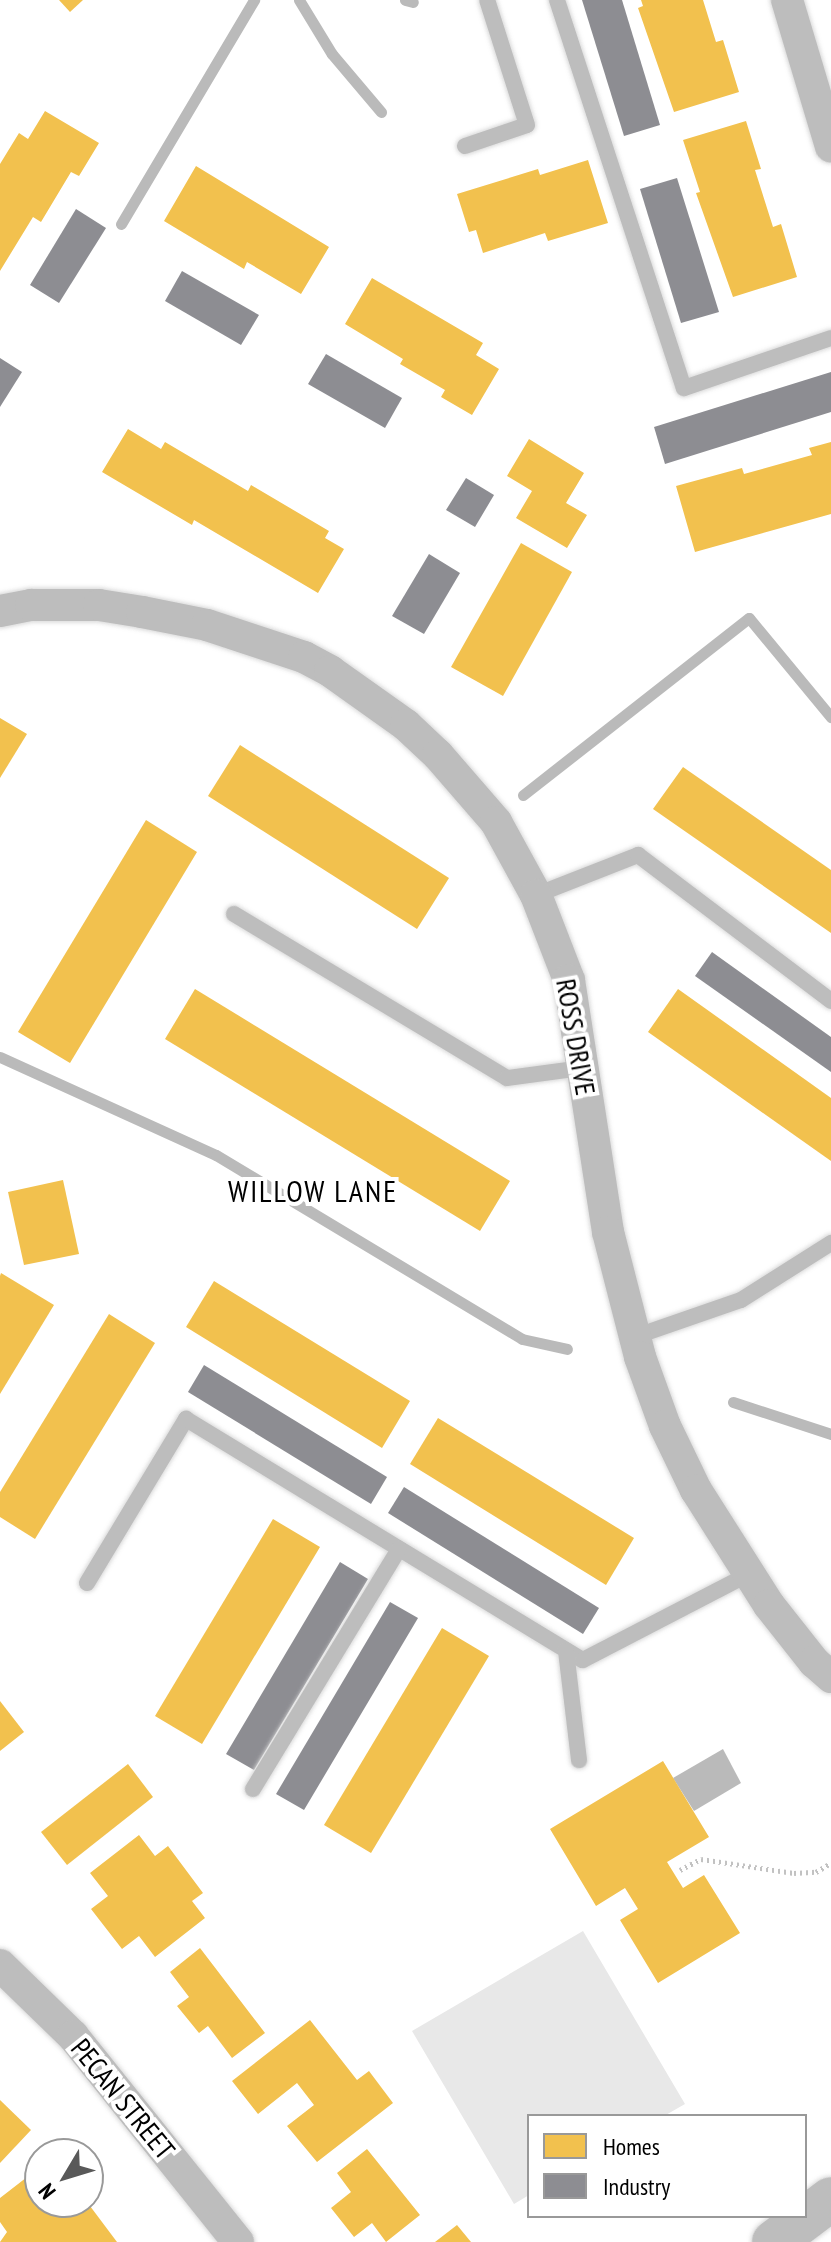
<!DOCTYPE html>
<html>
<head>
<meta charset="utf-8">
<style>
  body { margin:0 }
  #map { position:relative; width:831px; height:2242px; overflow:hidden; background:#fff; font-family:"PT Sans Narrow",sans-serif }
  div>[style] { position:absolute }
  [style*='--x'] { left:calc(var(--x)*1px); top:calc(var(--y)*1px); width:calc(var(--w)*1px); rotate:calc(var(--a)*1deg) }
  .green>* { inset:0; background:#e8e8e8 }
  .water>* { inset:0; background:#bababa }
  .homes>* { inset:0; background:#f2c14e }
  .industry>* { inset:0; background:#8d8d92 }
  .stream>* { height:11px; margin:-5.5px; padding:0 5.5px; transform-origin:5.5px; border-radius:5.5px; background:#bababa }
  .path>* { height:5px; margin-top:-2.5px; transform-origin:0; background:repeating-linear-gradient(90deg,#c2c2c2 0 2px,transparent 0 6px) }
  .roads { filter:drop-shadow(0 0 2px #dbdbdb) drop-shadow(0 0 2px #dbdbdb) }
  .lane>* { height:16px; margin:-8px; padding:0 8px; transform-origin:8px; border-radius:8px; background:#bdbdbd }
  .street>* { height:32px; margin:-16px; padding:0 16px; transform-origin:16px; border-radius:16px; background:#bdbdbd }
  .primary>* { height:44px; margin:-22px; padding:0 22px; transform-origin:22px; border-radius:22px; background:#bdbdbd }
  span { translate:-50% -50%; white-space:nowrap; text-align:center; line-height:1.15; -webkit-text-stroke:8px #fff; paint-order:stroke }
  .street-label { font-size:28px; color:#000 }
  .neighbourhood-label { font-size:30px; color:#000; letter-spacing:2px }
  .legend { position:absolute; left:527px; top:2114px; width:280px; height:104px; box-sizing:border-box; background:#fff; border:2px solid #999; margin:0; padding:10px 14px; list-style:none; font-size:24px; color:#000 }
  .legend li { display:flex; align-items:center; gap:16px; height:40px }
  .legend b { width:40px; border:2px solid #999 }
  .north { position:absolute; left:24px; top:2138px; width:80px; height:80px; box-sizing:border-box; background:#fff; border:2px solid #999; border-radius:50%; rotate:232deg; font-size:22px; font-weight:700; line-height:32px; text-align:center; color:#000 }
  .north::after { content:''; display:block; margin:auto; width:28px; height:36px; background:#595959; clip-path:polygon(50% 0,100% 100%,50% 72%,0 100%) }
</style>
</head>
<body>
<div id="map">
  <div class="green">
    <div style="clip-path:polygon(583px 1931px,685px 2104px,664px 2116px,529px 2116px,529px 2195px,514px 2204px,412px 2031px)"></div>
  </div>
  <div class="water">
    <div style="clip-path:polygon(723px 1749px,741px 1783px,694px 1811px,673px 1778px)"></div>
  </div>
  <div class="homes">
    <div style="clip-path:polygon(59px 0,83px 0,70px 12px)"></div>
    <div style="clip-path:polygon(641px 0,703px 0,716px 42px,723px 40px,739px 92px,674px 112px,638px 8px,643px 6px)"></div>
    <div style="clip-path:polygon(45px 111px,99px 143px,79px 176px,71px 172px,41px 222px,33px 217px,0 271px,0 164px,19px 133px,28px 139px)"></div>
    <div style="clip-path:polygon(746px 121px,761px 169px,755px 170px,773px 227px,781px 224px,797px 277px,733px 297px,696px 193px,700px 192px,683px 140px)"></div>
    <div style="clip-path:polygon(588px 160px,608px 223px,548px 241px,545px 233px,483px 253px,476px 230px,469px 232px,457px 194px,538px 169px,540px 175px)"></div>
    <div style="clip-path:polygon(196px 166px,329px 247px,301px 294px,247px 262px,244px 269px,164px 221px)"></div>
    <div style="clip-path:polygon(372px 278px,483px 343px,476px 355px,499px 369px,472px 415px,441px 397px,445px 390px,400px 364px,403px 359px,345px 324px)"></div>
    <div style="clip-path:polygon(128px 429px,161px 449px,165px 442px,248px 491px,251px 485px,329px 531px,325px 538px,344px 549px,318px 593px,194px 520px,192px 525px,102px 472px)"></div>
    <div style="clip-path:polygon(529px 439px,584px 473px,566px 503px,587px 515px,567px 548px,516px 518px,532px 491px,507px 476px)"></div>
    <div style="clip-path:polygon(831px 442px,831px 514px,695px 552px,676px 486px,742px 468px,744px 474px,812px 455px,809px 448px)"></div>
    <div style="clip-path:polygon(521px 543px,572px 572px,503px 696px,451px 667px)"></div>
    <div style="clip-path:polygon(0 718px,27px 734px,0 778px)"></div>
    <div style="clip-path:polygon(240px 745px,449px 878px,417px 929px,208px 796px)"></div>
    <div style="clip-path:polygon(683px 767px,831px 870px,831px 933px,653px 809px)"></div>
    <div style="clip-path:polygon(146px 820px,197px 852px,70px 1063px,18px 1032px)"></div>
    <div style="clip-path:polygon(195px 989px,510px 1181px,480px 1231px,165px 1039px)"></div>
    <div style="clip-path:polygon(678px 989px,831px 1098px,831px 1161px,648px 1032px)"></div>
    <div style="clip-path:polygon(63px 1180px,79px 1254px,24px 1265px,8px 1192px)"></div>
    <div style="clip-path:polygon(1px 1273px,54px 1305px,0 1394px,0 1276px)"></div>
    <div style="clip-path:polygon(214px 1281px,410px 1401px,382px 1448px,186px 1327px)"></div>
    <div style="clip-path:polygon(109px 1314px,155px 1343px,35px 1539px,0 1517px,0 1492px)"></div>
    <div style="clip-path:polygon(438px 1418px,634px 1538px,606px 1585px,410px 1464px)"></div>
    <div style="clip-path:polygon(273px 1519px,320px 1547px,202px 1744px,155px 1716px)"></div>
    <div style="clip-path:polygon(442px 1628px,489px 1656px,371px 1853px,324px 1825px)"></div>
    <div style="clip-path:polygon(0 1701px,24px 1732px,0 1751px)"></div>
    <div style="clip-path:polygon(663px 1761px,709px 1837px,667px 1862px,683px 1888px,704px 1875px,740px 1933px,658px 1983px,620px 1920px,638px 1909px,625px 1888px,596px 1906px,550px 1829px)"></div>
    <div style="clip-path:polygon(128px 1764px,153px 1797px,67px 1865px,41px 1832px)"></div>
    <div style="clip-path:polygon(139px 1835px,155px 1856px,168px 1846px,203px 1893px,192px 1901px,205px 1918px,155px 1957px,139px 1936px,122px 1949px,91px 1909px,108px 1896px,90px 1873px)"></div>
    <div style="clip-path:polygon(200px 1948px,265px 2033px,232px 2058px,208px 2026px,199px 2033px,177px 2006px,189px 1997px,170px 1972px)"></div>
    <div style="clip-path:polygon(310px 2020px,357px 2080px,369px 2071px,393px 2103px,317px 2162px,287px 2126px,314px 2105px,297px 2083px,258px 2114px,232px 2081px)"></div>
    <div style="clip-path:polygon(0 2100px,31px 2130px,0 2163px)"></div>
    <div style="clip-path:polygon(367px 2149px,420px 2215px,386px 2242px,372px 2223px,354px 2237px,331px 2208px,351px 2192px,337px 2173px)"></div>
    <div style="clip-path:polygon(40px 2167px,40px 2202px,87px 2202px,117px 2242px,0 2242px,7px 2232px,0 2222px,0 2198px)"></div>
    <div style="clip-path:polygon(457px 2225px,471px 2242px,435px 2242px)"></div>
  </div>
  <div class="industry">
    <div style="clip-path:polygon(582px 0,622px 0,660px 125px,624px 136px)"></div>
    <div style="clip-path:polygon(677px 178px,719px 312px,681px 323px,640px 189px)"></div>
    <div style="clip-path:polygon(76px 209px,106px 228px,59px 303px,30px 285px)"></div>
    <div style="clip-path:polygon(182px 271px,259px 315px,241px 345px,165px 301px)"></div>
    <div style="clip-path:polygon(326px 354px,402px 398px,385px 428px,308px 384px)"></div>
    <div style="clip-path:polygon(0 358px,22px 372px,0 407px)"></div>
    <div style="clip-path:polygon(831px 372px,831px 412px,665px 464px,654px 427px)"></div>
    <div style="clip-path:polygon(466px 478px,494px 495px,475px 527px,446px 510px)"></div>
    <div style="clip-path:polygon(429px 554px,460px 573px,424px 634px,392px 616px)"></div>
    <div style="clip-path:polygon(712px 952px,831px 1037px,831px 1072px,695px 976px)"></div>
    <div style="clip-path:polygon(204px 1365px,387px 1477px,371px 1504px,188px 1392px)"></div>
    <div style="clip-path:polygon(404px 1487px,599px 1608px,583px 1634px,388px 1513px)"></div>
    <div style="clip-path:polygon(340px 1562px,368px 1579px,254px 1770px,226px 1754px)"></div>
    <div style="clip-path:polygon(390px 1602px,418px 1618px,304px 1810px,276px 1794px)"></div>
  </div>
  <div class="stream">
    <div style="--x:299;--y:0;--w:63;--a:58.6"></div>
    <div style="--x:332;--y:54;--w:76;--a:49.8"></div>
    <div style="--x:405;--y:0;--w:8;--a:14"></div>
    <div style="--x:121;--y:224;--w:261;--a:-59.3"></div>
    <div style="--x:523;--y:795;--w:287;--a:-38.1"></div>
    <div style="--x:749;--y:618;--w:129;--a:50.4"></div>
    <div style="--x:0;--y:1057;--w:237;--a:24.4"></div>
    <div style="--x:216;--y:1155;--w:357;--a:31"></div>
    <div style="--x:522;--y:1339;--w:46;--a:12.5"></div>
    <div style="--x:733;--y:1402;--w:103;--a:18.1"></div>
  </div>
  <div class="path">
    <div style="--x:680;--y:1870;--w:24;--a:-28"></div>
    <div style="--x:701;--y:1859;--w:94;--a:8.6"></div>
    <div style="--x:794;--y:1873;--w:22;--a:-3"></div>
    <div style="--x:816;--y:1872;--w:17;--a:-31"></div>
  </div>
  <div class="roads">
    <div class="lane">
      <div style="--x:557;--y:0;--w:408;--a:71.9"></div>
      <div style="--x:684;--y:388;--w:155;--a:-18.8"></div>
      <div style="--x:465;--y:146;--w:65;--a:-18.7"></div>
      <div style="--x:527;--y:125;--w:131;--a:-107.7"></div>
      <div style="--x:536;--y:895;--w:110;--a:-21.4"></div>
      <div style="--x:638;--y:855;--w:242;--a:37.1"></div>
      <div style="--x:234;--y:914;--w:318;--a:31"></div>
      <div style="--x:507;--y:1078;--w:76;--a:-7.6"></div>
      <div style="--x:634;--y:1337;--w:113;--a:-19.1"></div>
      <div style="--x:741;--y:1300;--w:107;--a:-32.3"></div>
      <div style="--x:87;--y:1583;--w:192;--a:-58.9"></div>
      <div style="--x:186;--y:1419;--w:464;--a:31.3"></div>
      <div style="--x:583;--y:1660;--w:187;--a:-27.4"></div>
      <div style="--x:566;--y:1651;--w:110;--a:83.2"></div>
      <div style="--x:253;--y:1789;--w:281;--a:-58.7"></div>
    </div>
    <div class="street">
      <div style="--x:787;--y:0;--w:153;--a:73.3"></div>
      <div style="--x:0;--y:611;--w:32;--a:-11"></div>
      <div style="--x:31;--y:605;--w:68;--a:0"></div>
      <div style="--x:99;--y:605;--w:44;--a:9.2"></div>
      <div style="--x:142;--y:612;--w:66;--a:11.3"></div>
      <div style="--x:207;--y:625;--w:102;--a:18.3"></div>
      <div style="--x:304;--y:657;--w:30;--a:28"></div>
      <div style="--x:330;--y:671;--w:93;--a:35.4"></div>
      <div style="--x:406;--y:725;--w:44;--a:43.2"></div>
      <div style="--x:438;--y:755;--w:89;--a:49.1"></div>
      <div style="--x:496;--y:822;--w:83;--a:61.3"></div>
      <div style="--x:536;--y:895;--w:91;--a:68.8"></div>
      <div style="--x:569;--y:980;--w:255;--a:81.2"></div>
      <div style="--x:608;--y:1232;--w:129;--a:75.6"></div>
      <div style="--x:640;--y:1357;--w:73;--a:70.1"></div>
      <div style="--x:665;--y:1426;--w:71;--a:64.2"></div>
      <div style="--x:696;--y:1490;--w:136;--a:57.6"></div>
      <div style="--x:769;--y:1605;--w:73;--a:51.7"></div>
      <div style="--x:814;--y:1662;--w:23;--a:41"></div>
      <div style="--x:0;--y:1965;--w:102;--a:44.2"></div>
      <div style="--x:73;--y:2036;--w:264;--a:51.3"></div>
    </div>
    <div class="primary">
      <div style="--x:774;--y:2242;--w:71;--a:-37"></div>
    </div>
  </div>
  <div class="street-label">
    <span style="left:576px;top:1037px;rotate:80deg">ROSS DRIVE</span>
    <span style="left:123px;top:2099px;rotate:51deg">PECAN STREET</span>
  </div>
  <div class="neighbourhood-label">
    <span style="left:313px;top:1191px">WILLOW LANE</span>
  </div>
  <ul class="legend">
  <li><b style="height:22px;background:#f2c14e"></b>Homes</li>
  <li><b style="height:22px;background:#8d8d92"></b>Industry</li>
  </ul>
  <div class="north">N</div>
</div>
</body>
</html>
